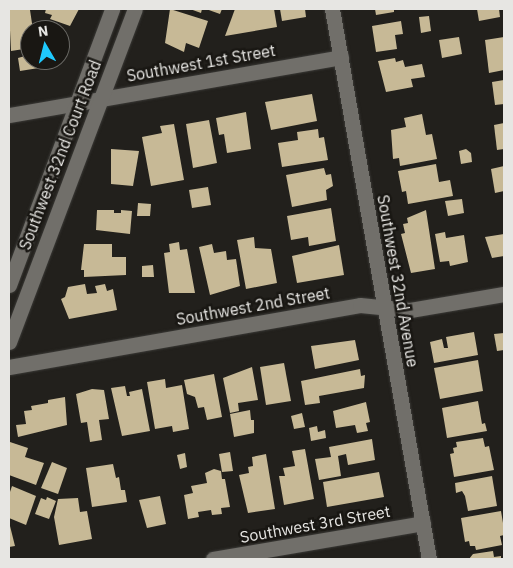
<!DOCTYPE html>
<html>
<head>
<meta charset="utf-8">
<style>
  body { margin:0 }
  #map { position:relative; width:513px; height:568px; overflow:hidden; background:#22201c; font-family:"IBM Plex Sans",sans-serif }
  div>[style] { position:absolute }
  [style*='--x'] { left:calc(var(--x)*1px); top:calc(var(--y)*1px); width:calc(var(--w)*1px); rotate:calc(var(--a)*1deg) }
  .building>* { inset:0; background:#c7b996 }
  .roads { filter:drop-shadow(0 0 1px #3b3a37) drop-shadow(0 0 1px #3b3a37) }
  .minor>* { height:15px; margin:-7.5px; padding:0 7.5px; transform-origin:7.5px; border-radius:7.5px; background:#716f6a }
  .tertiary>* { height:15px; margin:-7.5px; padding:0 7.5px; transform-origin:7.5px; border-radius:7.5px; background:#716f6a }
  span { translate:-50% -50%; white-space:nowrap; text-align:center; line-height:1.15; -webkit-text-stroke:5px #191713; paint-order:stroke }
  .street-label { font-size:16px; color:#e7e6e3 }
  .frame { position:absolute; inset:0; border:10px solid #e7e6e3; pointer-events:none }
  .north { position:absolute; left:20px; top:20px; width:50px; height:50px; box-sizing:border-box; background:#191713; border:1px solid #6b6a66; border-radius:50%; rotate:352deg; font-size:14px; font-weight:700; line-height:20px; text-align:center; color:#e7e6e3 }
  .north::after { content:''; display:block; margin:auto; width:18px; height:22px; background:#1fc9fd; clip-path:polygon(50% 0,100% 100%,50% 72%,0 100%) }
</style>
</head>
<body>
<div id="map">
  <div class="building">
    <div style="clip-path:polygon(9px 9px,30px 10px,33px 30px,30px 30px,30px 60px,44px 60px,45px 67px,20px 71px,18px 58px,25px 56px,24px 49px,11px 51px)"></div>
    <div style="clip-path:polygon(46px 9px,79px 9px,70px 26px,50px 19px,52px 15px,45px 13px)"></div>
    <div style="clip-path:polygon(170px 9px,208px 21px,199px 48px,186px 43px,184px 52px,165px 43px)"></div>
    <div style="clip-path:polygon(190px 9px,202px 9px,201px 13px)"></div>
    <div style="clip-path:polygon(206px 9px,222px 9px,220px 14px)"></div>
    <div style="clip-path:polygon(235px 9px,274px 9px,277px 27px,225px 36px)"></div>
    <div style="clip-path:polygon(280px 9px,305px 9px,306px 17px,282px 21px)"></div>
    <div style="clip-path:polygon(375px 9px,394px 9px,394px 12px,376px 15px)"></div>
    <div style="clip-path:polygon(477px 9px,499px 9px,500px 17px,479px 21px)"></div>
    <div style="clip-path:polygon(429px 16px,431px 31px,421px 33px,419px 17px)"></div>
    <div style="clip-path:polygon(401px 21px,403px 34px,395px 35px,397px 49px,376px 52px,372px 26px)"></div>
    <div style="clip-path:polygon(459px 37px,462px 54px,442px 58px,439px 40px)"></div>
    <div style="clip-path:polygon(504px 37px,504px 70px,489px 73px,485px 40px)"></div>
    <div style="clip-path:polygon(395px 58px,396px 62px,403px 60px,405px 67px,422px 64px,425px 77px,411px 79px,413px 87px,386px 92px,378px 61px)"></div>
    <div style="clip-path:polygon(504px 80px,504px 104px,495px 105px,492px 82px)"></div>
    <div style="clip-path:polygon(312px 94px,317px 121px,271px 130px,265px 102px)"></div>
    <div style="clip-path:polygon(246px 112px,251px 149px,227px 153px,224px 134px,219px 135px,216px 118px)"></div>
    <div style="clip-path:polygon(422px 114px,426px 135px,432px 134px,437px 159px,400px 166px,399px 158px,393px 159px,391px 130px,406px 127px,404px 118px)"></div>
    <div style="clip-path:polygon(209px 120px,217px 163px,193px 168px,186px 124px)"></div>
    <div style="clip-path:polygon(504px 123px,504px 149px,497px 150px,494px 125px)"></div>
    <div style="clip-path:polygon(174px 124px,184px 180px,151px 186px,142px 137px,162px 133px,160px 126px)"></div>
    <div style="clip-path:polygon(318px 129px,319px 138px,324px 137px,328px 160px,282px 167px,278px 143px,298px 140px,297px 132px)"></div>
    <div style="clip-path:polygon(111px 149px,139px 151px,133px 186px,111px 184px)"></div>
    <div style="clip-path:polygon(466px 149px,471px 153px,472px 162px,461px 164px,459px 151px)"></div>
    <div style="clip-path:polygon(436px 164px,439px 182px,450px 180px,453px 196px,408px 204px,406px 191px,402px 192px,398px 171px)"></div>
    <div style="clip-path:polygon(504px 166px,504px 191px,495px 193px,491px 169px)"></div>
    <div style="clip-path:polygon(324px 168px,326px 175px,331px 174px,333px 186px,326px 190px,327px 200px,292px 207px,286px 175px)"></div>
    <div style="clip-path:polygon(208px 187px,211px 205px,192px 208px,189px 190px)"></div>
    <div style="clip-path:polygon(462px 199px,464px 213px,448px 216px,445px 201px)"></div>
    <div style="clip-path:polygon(138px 203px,151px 204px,150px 216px,137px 216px)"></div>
    <div style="clip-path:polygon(331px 208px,336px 241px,309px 246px,308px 237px,291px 240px,287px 216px)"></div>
    <div style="clip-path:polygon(97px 210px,114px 210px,114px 213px,121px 213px,121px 210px,132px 211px,130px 234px,96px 230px)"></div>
    <div style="clip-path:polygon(426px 210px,435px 269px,411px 273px,401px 234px,405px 233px,403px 224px,408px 223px,407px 218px)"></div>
    <div style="clip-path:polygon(445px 232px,446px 238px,464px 235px,468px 262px,450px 266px,449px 261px,440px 262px,435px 234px)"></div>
    <div style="clip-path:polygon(504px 234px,504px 256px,492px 258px,485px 237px)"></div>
    <div style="clip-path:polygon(254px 237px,255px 248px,271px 249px,277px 283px,246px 289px,237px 240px)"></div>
    <div style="clip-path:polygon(179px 242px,180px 250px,187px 249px,195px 293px,169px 293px,164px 253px,170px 252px,169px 244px)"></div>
    <div style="clip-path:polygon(84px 244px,112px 244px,112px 257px,126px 257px,126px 275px,84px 277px,84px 270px,81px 270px)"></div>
    <div style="clip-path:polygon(212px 244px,214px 253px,226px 251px,227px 260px,236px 259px,240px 286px,210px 295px,199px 247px)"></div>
    <div style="clip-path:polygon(339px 245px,344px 275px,297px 283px,292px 256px)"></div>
    <div style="clip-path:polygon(153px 265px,154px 277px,142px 277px,142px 266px)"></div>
    <div style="clip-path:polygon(85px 284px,87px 294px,97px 293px,95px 286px,105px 284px,107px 291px,113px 289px,117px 310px,69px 319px,61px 299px,65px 297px,68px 287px)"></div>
    <div style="clip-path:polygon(474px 332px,478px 355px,434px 363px,430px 342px,442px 339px,444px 348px,448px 348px,446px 337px)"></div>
    <div style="clip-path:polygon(504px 333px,504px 350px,497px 351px,494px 334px)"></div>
    <div style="clip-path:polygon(355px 340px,359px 360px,315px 369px,311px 346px)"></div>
    <div style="clip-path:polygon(478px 360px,483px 391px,440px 399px,434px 368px)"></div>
    <div style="clip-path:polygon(284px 363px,291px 401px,266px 405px,260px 367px)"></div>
    <div style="clip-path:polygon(252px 367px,258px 400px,238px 403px,239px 411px,230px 413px,223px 378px)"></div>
    <div style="clip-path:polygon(360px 369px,361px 376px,365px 375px,364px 388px,319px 396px,320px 403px,305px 405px,301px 381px)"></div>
    <div style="clip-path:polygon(214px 374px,222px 417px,207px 420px,204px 407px,198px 408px,195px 397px,187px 394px,184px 380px)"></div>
    <div style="clip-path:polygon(165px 379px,166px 388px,182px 385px,189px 429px,173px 432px,172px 426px,155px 429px,147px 382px)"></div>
    <div style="clip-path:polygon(125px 386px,127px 396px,130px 396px,129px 392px,142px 389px,150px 431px,122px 436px,111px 388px)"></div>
    <div style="clip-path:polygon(92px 389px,104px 390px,109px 419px,99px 420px,102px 440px,90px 442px,87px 422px,81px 423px,76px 394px)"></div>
    <div style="clip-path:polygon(65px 397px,67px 425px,18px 437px,16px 425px,26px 424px,24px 411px,32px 410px,31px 406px,48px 403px,48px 400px)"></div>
    <div style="clip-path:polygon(478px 401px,482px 424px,485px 423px,487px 431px,447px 438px,442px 408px)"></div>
    <div style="clip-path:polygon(366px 402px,370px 422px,366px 423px,368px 431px,357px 433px,355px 425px,336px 428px,333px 411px)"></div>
    <div style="clip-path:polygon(250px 410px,251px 420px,254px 420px,254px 433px,234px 437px,230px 414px)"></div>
    <div style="clip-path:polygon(302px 413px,305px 427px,294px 429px,291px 416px)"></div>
    <div style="clip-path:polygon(317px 426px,318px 432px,325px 430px,326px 438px,311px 441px,309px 428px)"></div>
    <div style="clip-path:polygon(483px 438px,485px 447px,489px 446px,494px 470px,454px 477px,450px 454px,454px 453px,453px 448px,457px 447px,456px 442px)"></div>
    <div style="clip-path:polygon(372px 439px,375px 460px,348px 465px,346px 454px,338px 456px,341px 476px,319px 480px,315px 459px,331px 457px,329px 447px)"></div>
    <div style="clip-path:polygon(10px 442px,28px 448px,25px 457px,44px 463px,36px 485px,9px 475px)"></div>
    <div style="clip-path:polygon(305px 449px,314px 499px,284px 505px,279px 476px,285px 476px,283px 468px,295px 466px,292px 451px)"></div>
    <div style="clip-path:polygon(230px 452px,233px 471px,222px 472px,219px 454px)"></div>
    <div style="clip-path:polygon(185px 453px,187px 467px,180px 469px,177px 455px)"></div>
    <div style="clip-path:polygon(266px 454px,275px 509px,248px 513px,239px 475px,249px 473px,248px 467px,253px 466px,252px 457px)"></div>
    <div style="clip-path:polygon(52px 462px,67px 468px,58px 494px,41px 488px)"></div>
    <div style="clip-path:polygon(113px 464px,116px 478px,119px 477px,121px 490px,125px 490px,127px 502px,92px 507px,86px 468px)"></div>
    <div style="clip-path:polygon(214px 469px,221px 471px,222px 479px,225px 479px,230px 507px,221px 508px,222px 514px,212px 515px,211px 510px,198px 512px,199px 517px,188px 519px,184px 495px,193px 493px,191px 486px,207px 483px,205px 473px)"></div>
    <div style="clip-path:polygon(379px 472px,384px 497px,327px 507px,323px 482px)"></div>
    <div style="clip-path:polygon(492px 476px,497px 506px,468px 511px,465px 496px,462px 491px,456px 493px,455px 483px)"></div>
    <div style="clip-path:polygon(12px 486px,36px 496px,26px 525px,9px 518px,9px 495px)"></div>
    <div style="clip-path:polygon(160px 496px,166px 524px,147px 528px,139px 500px)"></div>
    <div style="clip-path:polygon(47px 497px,56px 501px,49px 519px,35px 514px,41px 498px,46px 500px)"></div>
    <div style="clip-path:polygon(78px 498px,80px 512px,87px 511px,92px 539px,59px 545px,54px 517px,58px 499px)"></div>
    <div style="clip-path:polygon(501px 511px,504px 529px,504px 535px,500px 536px,502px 545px,476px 550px,475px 546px,470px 546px,469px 541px,465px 542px,461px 518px)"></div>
    <div style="clip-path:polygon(9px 522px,15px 546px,9px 547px)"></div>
    <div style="clip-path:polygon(493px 551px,494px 557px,501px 556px,501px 559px,469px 559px,473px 554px)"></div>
  </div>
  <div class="roads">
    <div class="minor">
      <div style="--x:9;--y:115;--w:337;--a:-9.9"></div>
      <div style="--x:9;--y:285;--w:295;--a:-69.5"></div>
      <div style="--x:9;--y:342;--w:356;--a:-69.3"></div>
      <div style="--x:9;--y:367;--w:356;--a:-10"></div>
      <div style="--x:360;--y:305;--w:50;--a:5.7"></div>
      <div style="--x:410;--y:310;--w:95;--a:-9.7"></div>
      <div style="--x:213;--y:559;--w:213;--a:-9.7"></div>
    </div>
    <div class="tertiary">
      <div style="--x:332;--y:9;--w:558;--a:80"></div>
    </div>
  </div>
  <div class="street-label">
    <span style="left:201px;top:63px;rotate:-10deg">Southwest 1st Street</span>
    <span style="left:60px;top:155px;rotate:-69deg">Southwest 32nd Court Road</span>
    <span style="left:398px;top:281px;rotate:80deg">Southwest 32nd Avenue</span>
    <span style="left:253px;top:306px;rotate:-10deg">Southwest 2nd Street</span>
    <span style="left:315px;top:524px;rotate:-10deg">Southwest 3rd Street</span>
  </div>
  <div class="frame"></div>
  <div class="north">N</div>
</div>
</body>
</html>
